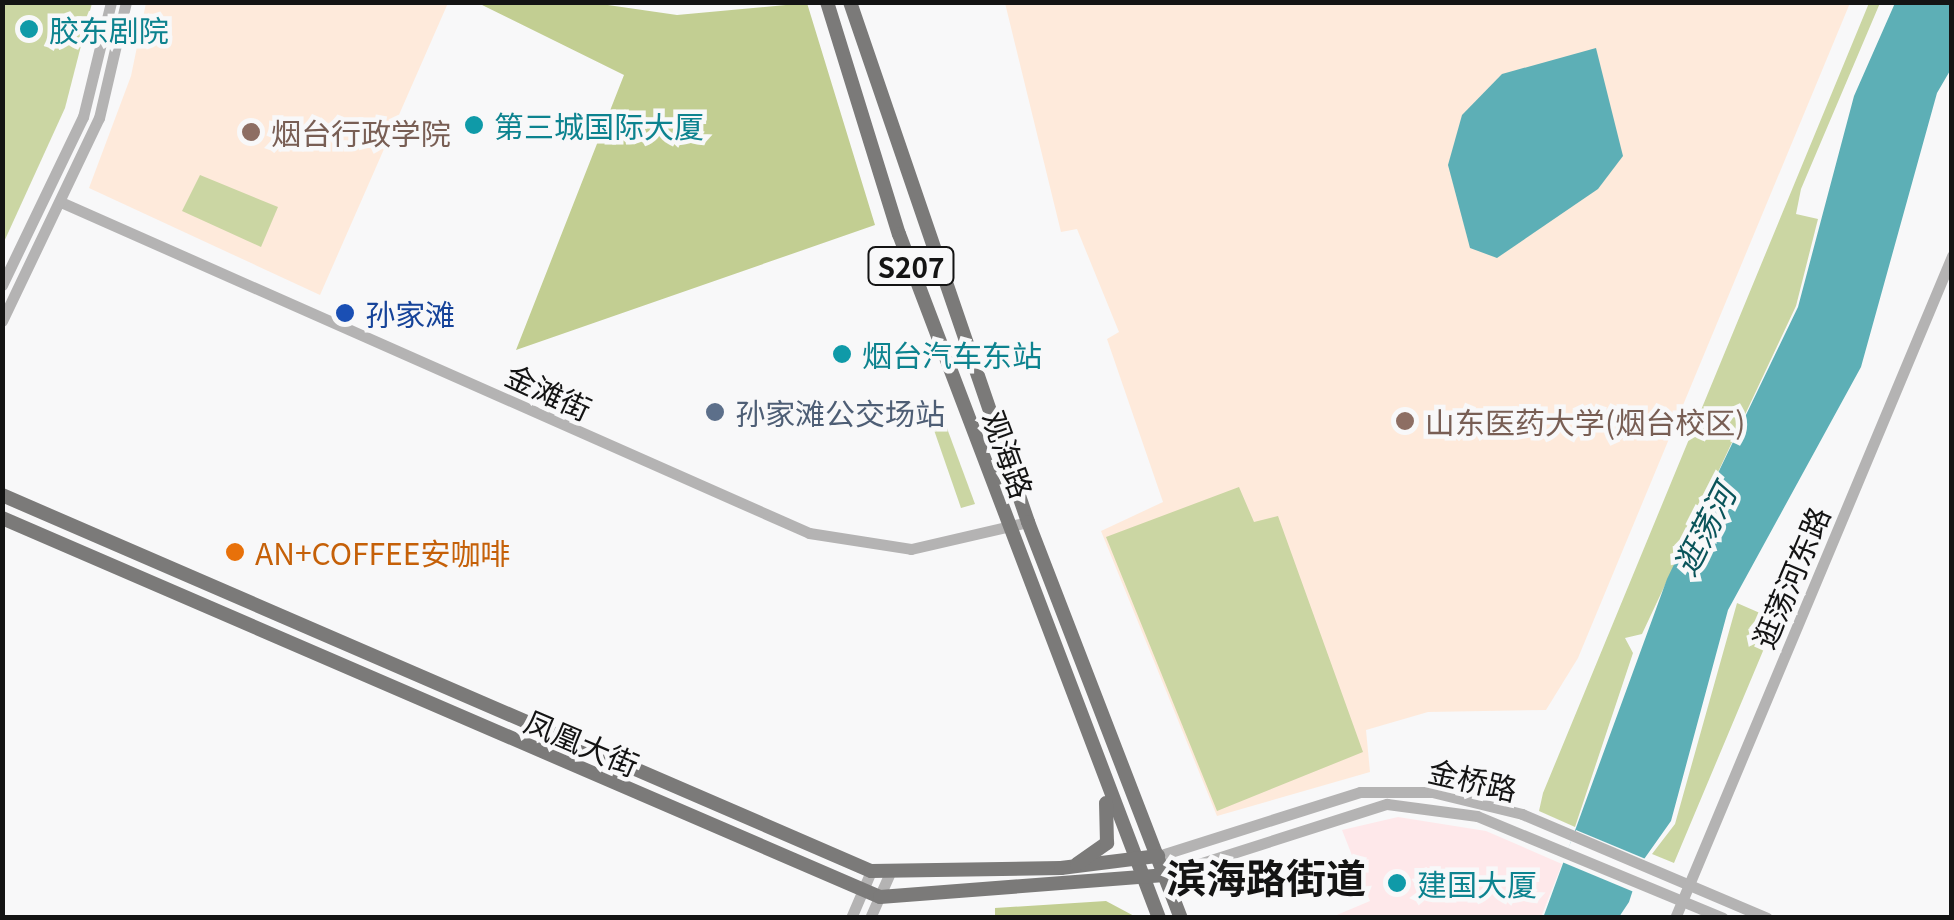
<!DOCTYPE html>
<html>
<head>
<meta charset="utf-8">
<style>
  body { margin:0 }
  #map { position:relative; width:1954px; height:920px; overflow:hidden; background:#f8f8f9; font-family:Georgia,"Noto Sans SC",serif }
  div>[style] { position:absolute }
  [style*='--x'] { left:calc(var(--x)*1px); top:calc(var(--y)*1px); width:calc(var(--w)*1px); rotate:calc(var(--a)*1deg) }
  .commercial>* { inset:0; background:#fee8ea }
  .education>* { inset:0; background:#feeadb }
  .green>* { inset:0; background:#cbd6a3 }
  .forest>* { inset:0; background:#c2ce92 }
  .water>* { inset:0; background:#5dafb6 }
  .pier>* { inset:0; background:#f8f8f9 }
  .minor>* { height:11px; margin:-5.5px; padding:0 5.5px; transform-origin:5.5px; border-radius:5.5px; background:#b4b3b3 }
  .major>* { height:14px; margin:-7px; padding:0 7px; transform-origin:7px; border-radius:7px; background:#7b7a79 }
  .dots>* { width:28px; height:28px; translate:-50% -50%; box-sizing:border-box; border:5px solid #f8f8f9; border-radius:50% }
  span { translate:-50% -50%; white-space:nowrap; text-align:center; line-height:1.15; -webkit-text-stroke:9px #f8f8f9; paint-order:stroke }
  .shield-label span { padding:2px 8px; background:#f8f8f9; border:2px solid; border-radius:8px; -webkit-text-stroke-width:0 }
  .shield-label { font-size:28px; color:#141414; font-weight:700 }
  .culture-label { font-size:30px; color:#0d838f }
  .left { translate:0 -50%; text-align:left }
  .education-label { font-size:30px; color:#785e54 }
  .transit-label { font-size:30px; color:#164399 }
  .street-label { font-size:30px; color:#141414 }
  .service-label { font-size:30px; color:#4e5e75 }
  .food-label { font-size:30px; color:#c56008 }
  .water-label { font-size:32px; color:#0a545a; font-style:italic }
  .district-label { font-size:40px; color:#141414; font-weight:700 }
  .frame { position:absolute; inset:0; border:5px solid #141414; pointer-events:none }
</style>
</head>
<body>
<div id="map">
  <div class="commercial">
    <div style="clip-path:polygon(1398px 817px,1486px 831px,1562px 864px,1541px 917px,1332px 917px,1370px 901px,1342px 830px)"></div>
  </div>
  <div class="education">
    <div style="clip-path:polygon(146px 3px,448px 3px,320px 295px,89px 188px,131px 76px)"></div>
    <div style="clip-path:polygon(1005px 3px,1850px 3px,1578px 658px,1546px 710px,1428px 712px,1366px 730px,1370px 772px,1217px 816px,1101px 531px,1163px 502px,1107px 339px,1119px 332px,1077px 229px,1061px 232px)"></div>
  </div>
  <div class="green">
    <div style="clip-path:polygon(3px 2px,92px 3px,65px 108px,3px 244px)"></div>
    <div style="clip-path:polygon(1869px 3px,1880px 3px,1801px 189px,1796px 214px,1818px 219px,1796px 306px,1642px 634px,1625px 638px,1633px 653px,1575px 827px,1539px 811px,1543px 793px)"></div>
    <div style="clip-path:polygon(200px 175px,278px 207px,261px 247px,182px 211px)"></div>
    <div style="clip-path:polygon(941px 412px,975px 504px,961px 508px,934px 430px)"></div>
    <div style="clip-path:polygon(1239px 487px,1254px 522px,1278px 516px,1363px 752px,1217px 811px,1106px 537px)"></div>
    <div style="clip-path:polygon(1737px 603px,1776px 620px,1674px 863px,1652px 854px,1675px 824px)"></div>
  </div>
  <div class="forest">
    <div style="clip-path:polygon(478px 3px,594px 3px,677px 15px,807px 3px,875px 225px,516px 350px,624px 75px)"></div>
    <div style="clip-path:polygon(1106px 901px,1136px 917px,995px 917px,995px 908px)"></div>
  </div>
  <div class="water">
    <div style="clip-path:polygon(1895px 3px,1951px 3px,1951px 69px,1937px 93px,1861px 367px,1728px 610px,1671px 821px,1642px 862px,1629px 902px,1619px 917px,1543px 918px,1667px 579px,1798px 307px,1854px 96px)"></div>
    <div style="clip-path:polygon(1596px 48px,1623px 156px,1598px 189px,1497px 258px,1470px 248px,1448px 165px,1462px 115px,1502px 74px)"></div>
  </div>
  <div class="pier">
    <div style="clip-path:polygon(1576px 830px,1648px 860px,1634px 892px,1562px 862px)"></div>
  </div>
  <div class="minor">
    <div style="--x:63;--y:203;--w:816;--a:23.86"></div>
    <div style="--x:809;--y:533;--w:103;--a:8.9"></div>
    <div style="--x:911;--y:549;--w:120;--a:-13"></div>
    <div style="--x:2;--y:285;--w:187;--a:-64.3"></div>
    <div style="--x:83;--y:117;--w:118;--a:-76.3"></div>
    <div style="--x:2;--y:321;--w:225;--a:-64.5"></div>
    <div style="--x:99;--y:118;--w:119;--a:-76.9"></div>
    <div style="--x:1158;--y:856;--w:212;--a:-17.6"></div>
    <div style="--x:1360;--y:792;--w:72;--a:0"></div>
    <div style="--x:1432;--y:792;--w:93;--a:13.7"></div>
    <div style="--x:1522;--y:814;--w:266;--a:23"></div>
    <div style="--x:1164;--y:875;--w:234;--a:-17.7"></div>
    <div style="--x:1387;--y:804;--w:91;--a:7.6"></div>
    <div style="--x:1477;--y:816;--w:266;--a:22.5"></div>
    <div style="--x:851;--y:918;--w:51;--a:-66.9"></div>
    <div style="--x:870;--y:918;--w:47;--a:-66.2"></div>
    <div style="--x:1675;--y:918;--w:718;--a:-67.29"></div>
  </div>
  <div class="major">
    <div style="--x:827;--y:2;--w:243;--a:72.8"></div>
    <div style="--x:899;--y:234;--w:732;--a:69.19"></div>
    <div style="--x:850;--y:2;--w:550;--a:71.1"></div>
    <div style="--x:1028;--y:522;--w:425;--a:68.9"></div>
    <div style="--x:2;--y:495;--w:947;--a:23.4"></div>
    <div style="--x:871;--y:871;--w:190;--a:-0.9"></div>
    <div style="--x:1061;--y:868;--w:98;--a:-7.1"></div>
    <div style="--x:2;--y:518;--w:956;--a:23.35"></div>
    <div style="--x:880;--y:897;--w:285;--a:-4.4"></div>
    <div style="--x:1077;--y:864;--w:37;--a:-35"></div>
    <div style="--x:1107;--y:843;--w:40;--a:-91.4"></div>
  </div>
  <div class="dots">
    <div style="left:29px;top:29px;background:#0f9aa8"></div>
    <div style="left:474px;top:125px;background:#0f9aa8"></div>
    <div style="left:251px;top:132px;background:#8d6e63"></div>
    <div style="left:345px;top:313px;background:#1a4fb4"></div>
    <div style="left:842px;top:354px;background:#0f9aa8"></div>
    <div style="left:715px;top:412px;background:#5c6f8a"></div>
    <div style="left:1405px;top:421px;background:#8d6e63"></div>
    <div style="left:235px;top:552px;background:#e8710a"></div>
    <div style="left:1397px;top:883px;background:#0f9aa8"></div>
  </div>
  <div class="shield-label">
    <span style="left:911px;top:266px">S207</span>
  </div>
  <div class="culture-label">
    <span class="left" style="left:49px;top:29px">胶东剧院</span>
    <span class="left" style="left:494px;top:125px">第三城国际大厦</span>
    <span class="left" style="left:862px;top:354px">烟台汽车东站</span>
    <span class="left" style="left:1417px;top:883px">建国大厦</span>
  </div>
  <div class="education-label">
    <span class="left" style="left:271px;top:132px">烟台行政学院</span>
    <span class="left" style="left:1425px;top:421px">山东医药大学(烟台校区)</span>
  </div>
  <div class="transit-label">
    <span class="left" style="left:365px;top:313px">孙家滩</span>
  </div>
  <div class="street-label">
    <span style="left:549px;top:391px;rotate:25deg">金滩街</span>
    <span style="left:1009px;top:454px;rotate:70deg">观海路</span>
    <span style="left:1790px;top:577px;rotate:-67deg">逛荡河东路</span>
    <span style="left:582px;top:742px;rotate:23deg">凤凰大街</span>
    <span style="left:1473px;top:779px;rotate:13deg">金桥路</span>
  </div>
  <div class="service-label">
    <span class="left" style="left:735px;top:412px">孙家滩公交场站</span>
  </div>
  <div class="food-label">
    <span class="left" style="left:255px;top:552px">AN+COFFEE安咖啡</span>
  </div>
  <div class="water-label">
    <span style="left:1703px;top:529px;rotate:-63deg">逛荡河</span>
  </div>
  <div class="district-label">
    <span style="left:1266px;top:876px">滨海路街道</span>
  </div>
  <div class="frame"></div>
</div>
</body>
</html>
